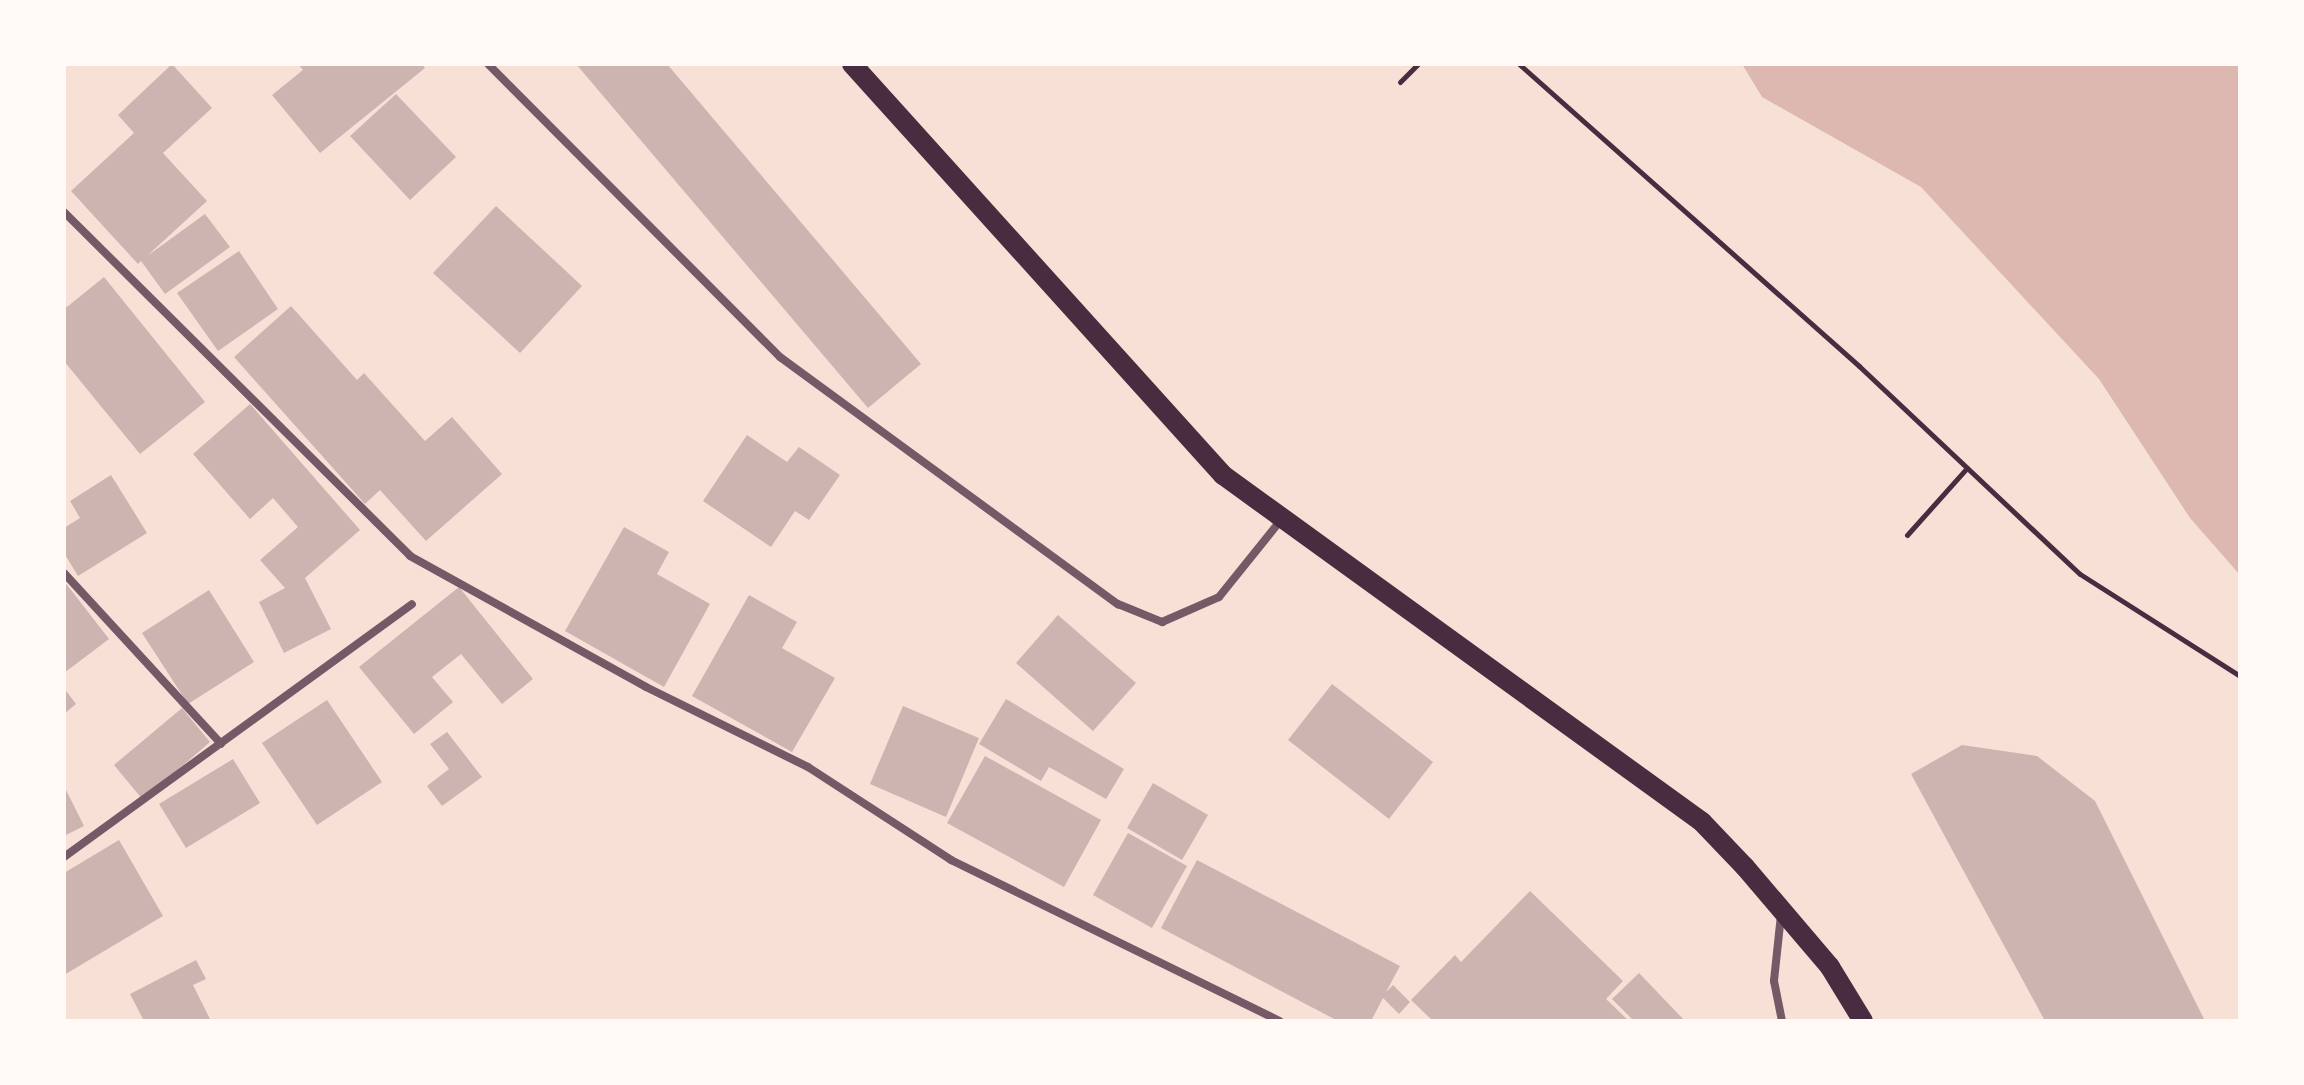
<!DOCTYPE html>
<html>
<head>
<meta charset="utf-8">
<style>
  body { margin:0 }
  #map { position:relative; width:2304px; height:1085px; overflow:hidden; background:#f7e1d7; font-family:"Alegreya Sans",sans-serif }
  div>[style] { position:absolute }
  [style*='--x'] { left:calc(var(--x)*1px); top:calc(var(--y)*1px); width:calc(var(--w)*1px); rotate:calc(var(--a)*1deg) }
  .water>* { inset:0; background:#dcb8b0 }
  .building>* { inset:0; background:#ccb4b1 }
  .path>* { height:5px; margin:-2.5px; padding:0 2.5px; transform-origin:2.5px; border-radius:2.5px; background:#4a2c40 }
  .minor>* { height:8px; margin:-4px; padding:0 4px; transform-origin:4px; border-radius:4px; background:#755966 }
  .primary>* { height:20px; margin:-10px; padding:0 10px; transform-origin:10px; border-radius:10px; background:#4a2c40 }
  span { translate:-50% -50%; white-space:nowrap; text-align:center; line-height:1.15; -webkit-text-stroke:7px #fffaf5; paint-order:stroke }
  .frame { position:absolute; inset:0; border:66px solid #fffaf5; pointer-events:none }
</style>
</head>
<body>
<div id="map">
  <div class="water">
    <div style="clip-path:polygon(1742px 64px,2240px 64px,2240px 575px,2190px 518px,2099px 379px,1921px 187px,1762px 97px)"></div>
  </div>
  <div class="building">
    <div style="clip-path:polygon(172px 64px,212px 108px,163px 153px,207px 201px,147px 256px,205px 214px,230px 247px,165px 294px,141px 261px,138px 264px,71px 191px,134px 133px,118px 115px)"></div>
    <div style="clip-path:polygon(298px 64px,422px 64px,425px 68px,320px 153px,272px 95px,303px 70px)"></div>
    <div style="clip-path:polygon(576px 64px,667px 64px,921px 364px,868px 408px)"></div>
    <div style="clip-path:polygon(396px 94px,456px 157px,410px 200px,350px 136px)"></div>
    <div style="clip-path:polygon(496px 206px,582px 286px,520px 353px,433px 273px)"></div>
    <div style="clip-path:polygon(239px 251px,278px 309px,218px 351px,177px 293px)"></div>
    <div style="clip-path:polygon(104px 277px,205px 402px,140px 454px,64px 361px,64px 304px,67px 307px)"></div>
    <div style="clip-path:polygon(291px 306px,357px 380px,364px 373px,425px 441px,452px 417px,502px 474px,426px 541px,380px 490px,365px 504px,234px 357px)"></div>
    <div style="clip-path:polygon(250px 404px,360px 530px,305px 578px,331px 629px,284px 653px,259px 602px,285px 588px,260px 560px,298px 527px,273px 498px,250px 519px,193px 454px)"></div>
    <div style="clip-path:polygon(747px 435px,787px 462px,799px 447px,840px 475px,809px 520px,795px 511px,771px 547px,703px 501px)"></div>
    <div style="clip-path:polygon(111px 475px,147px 533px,78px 576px,64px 553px,64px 528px,80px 518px,70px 501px)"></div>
    <div style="clip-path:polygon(624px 527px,669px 552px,657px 574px,710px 604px,664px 687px,565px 631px)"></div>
    <div style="clip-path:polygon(64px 581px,109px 639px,64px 673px)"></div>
    <div style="clip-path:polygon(459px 587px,533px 679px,502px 704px,461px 654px,432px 677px,453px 702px,414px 734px,359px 667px)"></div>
    <div style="clip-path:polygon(209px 590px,254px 662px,188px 704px,142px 633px)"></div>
    <div style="clip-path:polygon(749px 595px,797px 622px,782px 648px,835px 678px,792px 752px,692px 696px)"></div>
    <div style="clip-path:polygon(1058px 615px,1136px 683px,1093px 731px,1016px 663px)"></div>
    <div style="clip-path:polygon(1332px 684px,1433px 762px,1389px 819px,1288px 740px)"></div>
    <div style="clip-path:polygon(64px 688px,76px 704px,64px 714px)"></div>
    <div style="clip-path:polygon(1006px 699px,1124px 769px,1106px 799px,1049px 767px,1041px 781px,979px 744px)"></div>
    <div style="clip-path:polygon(327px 700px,382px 782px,317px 825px,262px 743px)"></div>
    <div style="clip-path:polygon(903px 706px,979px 738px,946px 817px,870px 784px)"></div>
    <div style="clip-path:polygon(182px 708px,210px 742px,143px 800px,114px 765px)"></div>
    <div style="clip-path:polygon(447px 732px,482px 777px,442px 806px,427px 786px,449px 769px,430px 744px)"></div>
    <div style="clip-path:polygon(1962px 745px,2037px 756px,2095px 801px,2205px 1021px,2045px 1021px,1911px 774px)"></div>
    <div style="clip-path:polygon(985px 756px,1101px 820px,1064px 887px,947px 823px)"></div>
    <div style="clip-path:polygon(233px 759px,260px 803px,186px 848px,159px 804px)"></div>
    <div style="clip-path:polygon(1153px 783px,1208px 815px,1182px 860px,1127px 828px)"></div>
    <div style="clip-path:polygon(64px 786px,84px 826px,64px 836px)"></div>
    <div style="clip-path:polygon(1128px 833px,1187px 866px,1152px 928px,1093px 895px)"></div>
    <div style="clip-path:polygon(119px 840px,163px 916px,64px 975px,64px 873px)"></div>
    <div style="clip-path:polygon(1197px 860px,1400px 966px,1386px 992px,1393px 985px,1410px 1002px,1399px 1014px,1383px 998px,1371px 1021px,1338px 1021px,1161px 928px)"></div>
    <div style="clip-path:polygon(1530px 891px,1623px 981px,1606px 999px,1629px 1021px,1433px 1021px,1411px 1000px,1455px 955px,1461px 962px)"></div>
    <div style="clip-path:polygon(196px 960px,206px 979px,193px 985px,211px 1021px,144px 1021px,130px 994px)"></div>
    <div style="clip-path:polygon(1639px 973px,1685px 1021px,1634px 1021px,1612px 999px)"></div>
  </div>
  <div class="path">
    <div style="--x:1519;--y:64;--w:455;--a:41.6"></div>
    <div style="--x:1859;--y:366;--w:303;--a:43.3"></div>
    <div style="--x:2080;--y:574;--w:190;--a:32.5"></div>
    <div style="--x:1400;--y:82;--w:25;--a:-45"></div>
    <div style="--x:1907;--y:535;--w:90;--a:-48.2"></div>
  </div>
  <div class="minor">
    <div style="--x:488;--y:64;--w:414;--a:45.1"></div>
    <div style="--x:780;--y:357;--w:419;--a:36.2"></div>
    <div style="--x:1118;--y:604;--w:48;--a:22.2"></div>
    <div style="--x:1162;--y:622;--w:62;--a:-23.7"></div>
    <div style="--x:1219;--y:597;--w:99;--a:-51.2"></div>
    <div style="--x:64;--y:212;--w:488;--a:44.8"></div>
    <div style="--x:410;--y:556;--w:270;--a:29"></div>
    <div style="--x:646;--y:687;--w:181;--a:26.3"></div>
    <div style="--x:808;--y:767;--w:171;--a:33"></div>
    <div style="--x:951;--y:860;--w:366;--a:26.1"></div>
    <div style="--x:64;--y:573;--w:232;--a:47.4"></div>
    <div style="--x:64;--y:857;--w:430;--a:-36"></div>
    <div style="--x:1781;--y:915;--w:66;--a:96.1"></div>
    <div style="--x:1774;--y:981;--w:41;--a:78.7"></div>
  </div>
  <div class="primary">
    <div style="--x:852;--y:64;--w:554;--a:47.93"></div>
    <div style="--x:1223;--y:475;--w:591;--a:35.92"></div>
    <div style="--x:1702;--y:822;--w:62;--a:46.3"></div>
    <div style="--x:1745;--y:867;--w:131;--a:49.6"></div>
    <div style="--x:1830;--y:967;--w:63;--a:58.6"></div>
  </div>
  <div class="frame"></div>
</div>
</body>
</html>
